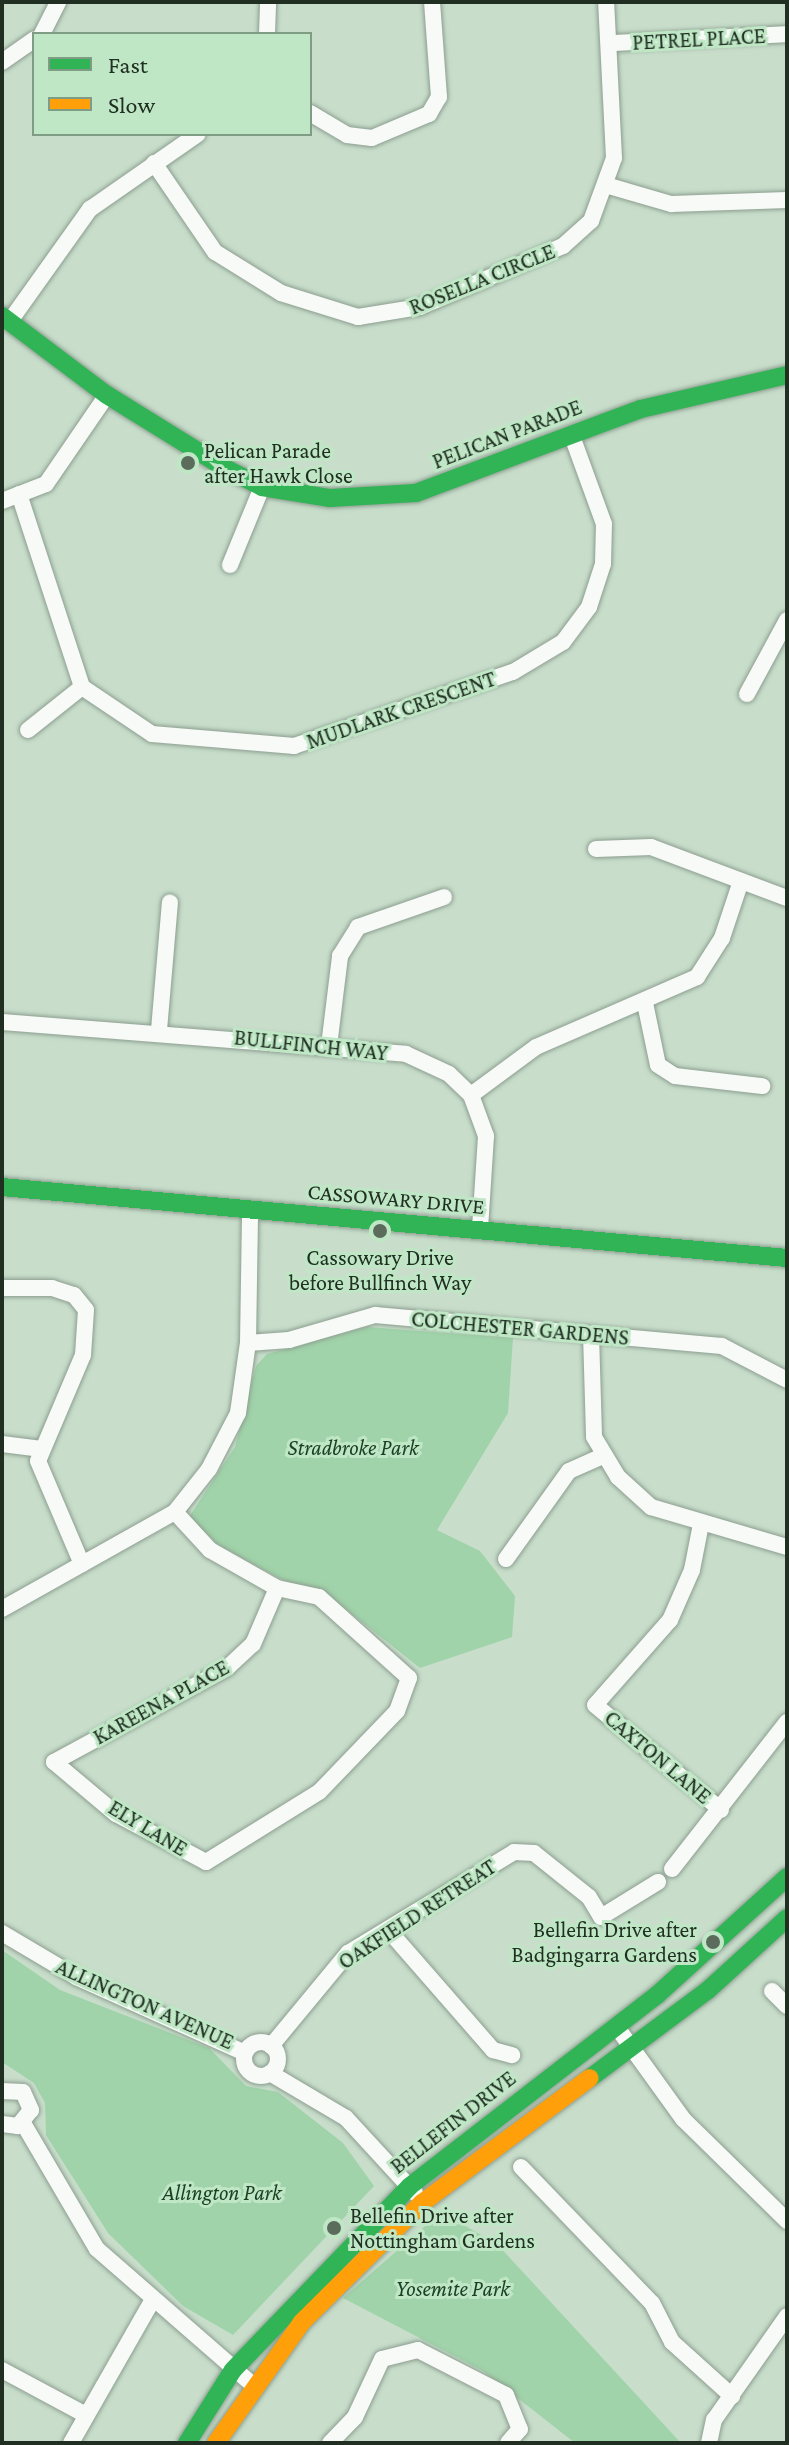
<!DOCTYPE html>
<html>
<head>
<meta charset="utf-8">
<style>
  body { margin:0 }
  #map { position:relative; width:789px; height:2445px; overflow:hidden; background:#c8decb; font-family:"Crimson Pro",serif }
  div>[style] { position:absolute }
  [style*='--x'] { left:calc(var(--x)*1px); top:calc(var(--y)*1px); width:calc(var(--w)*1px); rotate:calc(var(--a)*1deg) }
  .green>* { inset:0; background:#a0d3a9 }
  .roads { filter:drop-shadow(0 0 2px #8d9e90) drop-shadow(0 0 2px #8d9e90) }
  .street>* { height:16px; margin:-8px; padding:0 8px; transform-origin:8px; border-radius:8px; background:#f7faf7 }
  .street>.ring { margin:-8px; padding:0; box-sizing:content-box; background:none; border:16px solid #f7faf7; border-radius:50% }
  .fast>* { height:18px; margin:-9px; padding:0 9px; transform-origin:9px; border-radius:9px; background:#30b455 }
  .slow>* { height:18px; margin:-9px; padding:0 9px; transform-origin:9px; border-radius:9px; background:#ff9f0a }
  .dots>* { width:22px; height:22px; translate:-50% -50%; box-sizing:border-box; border:4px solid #bfe7c5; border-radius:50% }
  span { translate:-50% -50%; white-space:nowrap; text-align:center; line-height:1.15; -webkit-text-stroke:6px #bfe7c5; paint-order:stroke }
  .street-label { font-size:22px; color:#202f22 }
  .poi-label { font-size:22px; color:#202f22 }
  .left { translate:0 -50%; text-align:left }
  .right { translate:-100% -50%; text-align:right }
  .park-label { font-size:22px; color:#1a3f23; font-style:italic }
  .frame { position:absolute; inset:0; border:4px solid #202f22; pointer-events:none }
  .legend { position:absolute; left:32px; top:32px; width:280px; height:104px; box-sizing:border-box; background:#bfe7c5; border:2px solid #7f9d84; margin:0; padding:10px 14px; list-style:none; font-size:24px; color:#202f22 }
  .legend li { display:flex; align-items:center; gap:16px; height:40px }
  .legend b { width:40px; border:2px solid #7f9d84 }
</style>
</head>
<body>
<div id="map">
  <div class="green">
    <div style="clip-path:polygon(367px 1327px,513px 1338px,508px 1413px,437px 1530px,480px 1551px,515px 1596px,512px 1637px,420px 1668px,328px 1595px,283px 1580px,218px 1545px,189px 1517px,235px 1447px,256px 1366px,267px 1354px)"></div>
    <div style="clip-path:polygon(2px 1950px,60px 1990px,209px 2048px,246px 2086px,278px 2092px,343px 2143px,374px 2186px,233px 2335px,183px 2306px,108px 2233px,46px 2135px,45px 2103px,34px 2083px,2px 2062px)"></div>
    <div style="clip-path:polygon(441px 2212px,497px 2244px,681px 2443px,575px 2443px,483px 2371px,343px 2298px)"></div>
  </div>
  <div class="roads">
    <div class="street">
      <div style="--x:42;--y:34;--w:36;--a:-63"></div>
      <div style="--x:267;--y:34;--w:32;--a:-88"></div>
      <div style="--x:612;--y:43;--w:175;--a:-2.9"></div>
      <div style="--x:2;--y:62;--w:39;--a:-35"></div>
      <div style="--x:310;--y:113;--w:43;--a:30.7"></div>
      <div style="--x:347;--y:135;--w:25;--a:7"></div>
      <div style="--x:372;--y:138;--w:62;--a:-22.8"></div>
      <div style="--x:429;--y:114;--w:20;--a:-60"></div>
      <div style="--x:439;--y:97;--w:95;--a:-94.2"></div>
      <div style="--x:154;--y:163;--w:108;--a:55.6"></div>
      <div style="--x:215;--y:252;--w:78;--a:31.8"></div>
      <div style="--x:281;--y:293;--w:81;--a:17.3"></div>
      <div style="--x:358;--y:317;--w:63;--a:-9.2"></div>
      <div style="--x:420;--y:307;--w:155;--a:-23.1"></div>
      <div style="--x:563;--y:246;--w:38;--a:-42"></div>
      <div style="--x:591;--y:221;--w:67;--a:-69.9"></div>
      <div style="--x:614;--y:158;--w:156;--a:-92.9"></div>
      <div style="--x:609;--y:186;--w:65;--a:16.2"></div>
      <div style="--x:671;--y:204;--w:116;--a:-2"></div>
      <div style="--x:10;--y:321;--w:138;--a:-54.5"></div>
      <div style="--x:90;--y:209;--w:131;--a:-34.8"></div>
      <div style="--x:19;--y:494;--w:203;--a:71.9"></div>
      <div style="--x:82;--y:687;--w:84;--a:33.9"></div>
      <div style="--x:152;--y:734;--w:143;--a:4.8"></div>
      <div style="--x:294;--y:746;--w:231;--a:-18.7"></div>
      <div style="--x:513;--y:672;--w:58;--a:-31"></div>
      <div style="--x:563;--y:642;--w:44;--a:-53.4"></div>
      <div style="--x:589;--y:607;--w:45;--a:-72"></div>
      <div style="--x:603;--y:564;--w:40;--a:-88.6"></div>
      <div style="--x:604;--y:524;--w:94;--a:-110"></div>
      <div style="--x:2;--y:501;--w:47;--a:-21.1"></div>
      <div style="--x:46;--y:484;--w:108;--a:-55.6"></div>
      <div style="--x:230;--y:565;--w:84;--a:-67.7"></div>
      <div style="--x:747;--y:694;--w:84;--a:-61.6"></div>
      <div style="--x:28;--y:730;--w:69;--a:-38.5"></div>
      <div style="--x:596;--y:849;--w:55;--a:-2.1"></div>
      <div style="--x:651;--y:847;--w:145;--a:20.6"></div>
      <div style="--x:645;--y:1003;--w:63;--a:78.2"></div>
      <div style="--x:658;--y:1065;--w:20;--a:33"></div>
      <div style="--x:675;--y:1076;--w:88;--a:6.6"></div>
      <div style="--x:2;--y:1022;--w:405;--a:4.5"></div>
      <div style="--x:406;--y:1054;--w:47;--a:24.9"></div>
      <div style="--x:449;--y:1074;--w:30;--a:44"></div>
      <div style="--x:471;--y:1095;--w:44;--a:69.9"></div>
      <div style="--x:486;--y:1136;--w:94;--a:93.7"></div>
      <div style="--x:159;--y:1030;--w:128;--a:-85.1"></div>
      <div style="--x:329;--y:1046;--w:91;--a:-83"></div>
      <div style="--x:340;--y:956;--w:34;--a:-58"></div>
      <div style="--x:358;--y:927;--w:91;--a:-19.2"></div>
      <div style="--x:471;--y:1095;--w:81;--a:-36.4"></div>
      <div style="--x:536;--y:1047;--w:176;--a:-23.5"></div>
      <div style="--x:697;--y:977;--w:46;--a:-57.3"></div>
      <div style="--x:722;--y:938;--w:60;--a:-71.6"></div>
      <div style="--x:2;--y:1288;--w:50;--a:0"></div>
      <div style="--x:52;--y:1288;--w:23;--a:18"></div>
      <div style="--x:74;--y:1295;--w:19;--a:51"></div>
      <div style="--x:86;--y:1310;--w:45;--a:93.8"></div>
      <div style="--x:83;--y:1355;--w:115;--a:113"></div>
      <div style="--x:38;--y:1461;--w:112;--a:66.9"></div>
      <div style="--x:591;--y:1334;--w:103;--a:88.3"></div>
      <div style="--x:594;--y:1437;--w:47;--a:59"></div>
      <div style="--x:618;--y:1477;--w:45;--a:42.3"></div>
      <div style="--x:651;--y:1507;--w:142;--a:16.4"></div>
      <div style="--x:248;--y:1343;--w:41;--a:-4.2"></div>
      <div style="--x:289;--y:1340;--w:90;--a:-16.2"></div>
      <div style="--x:375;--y:1315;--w:348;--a:5.1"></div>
      <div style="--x:722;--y:1346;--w:73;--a:27.6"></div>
      <div style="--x:2;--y:1444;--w:40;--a:7.1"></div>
      <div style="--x:175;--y:1512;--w:52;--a:47.4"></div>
      <div style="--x:210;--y:1550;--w:77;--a:29.6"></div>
      <div style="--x:277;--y:1588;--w:43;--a:12.1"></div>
      <div style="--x:319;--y:1597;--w:121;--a:42"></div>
      <div style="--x:409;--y:1678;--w:35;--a:110"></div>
      <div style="--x:397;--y:1711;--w:112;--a:133.9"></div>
      <div style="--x:319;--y:1792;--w:133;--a:148.2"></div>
      <div style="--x:206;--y:1862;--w:102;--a:-151.9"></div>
      <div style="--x:116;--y:1814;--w:81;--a:-140"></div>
      <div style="--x:54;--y:1762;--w:197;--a:-28.5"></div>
      <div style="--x:227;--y:1668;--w:35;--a:-43"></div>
      <div style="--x:253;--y:1644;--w:61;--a:-66.8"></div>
      <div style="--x:701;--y:1524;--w:47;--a:101.1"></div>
      <div style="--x:692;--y:1570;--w:55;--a:113.7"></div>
      <div style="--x:670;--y:1620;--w:113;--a:131.4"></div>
      <div style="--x:595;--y:1705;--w:164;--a:39.8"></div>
      <div style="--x:506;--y:1559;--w:108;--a:-54.4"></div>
      <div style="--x:569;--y:1471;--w:39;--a:-24"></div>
      <div style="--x:2;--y:1609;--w:198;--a:-29.3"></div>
      <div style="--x:175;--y:1512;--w:55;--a:-51.7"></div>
      <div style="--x:209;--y:1469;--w:63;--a:-62.6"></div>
      <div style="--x:238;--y:1413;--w:71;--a:-81.9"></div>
      <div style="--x:248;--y:1343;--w:131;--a:-89.1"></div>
      <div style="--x:672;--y:1869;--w:187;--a:-52"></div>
      <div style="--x:390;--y:1932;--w:157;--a:48.9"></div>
      <div style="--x:493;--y:2050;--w:20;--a:15"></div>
      <div style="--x:2;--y:1933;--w:86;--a:30.7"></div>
      <div style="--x:76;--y:1977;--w:185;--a:24.2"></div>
      <div style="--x:772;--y:1991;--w:21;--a:45"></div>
      <div style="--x:616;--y:2026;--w:115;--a:54.2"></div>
      <div style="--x:683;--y:2119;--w:146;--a:44.4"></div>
      <div class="ring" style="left:244px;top:2042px;width:18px;height:18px"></div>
      <div style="--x:271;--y:2046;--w:121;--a:-50.4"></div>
      <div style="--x:348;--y:1953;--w:194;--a:-31.3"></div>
      <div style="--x:514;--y:1852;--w:20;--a:3"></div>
      <div style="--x:534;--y:1853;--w:70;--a:38.7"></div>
      <div style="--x:589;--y:1897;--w:23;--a:59"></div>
      <div style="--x:601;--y:1917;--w:67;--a:-31.6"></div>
      <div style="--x:270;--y:2073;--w:88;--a:30.6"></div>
      <div style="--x:346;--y:2118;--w:102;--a:47.4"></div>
      <div style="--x:2;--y:2091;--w:21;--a:3"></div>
      <div style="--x:23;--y:2092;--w:20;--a:66"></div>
      <div style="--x:31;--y:2110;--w:21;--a:129"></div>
      <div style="--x:18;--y:2126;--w:16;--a:-173"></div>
      <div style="--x:23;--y:2123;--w:146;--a:59.6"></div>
      <div style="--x:97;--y:2249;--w:207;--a:41.1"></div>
      <div style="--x:521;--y:2167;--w:189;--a:46.1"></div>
      <div style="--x:652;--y:2303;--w:44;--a:62.9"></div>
      <div style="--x:672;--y:2342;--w:81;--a:42"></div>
      <div style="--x:2;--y:2370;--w:95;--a:28.2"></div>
      <div style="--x:71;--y:2443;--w:163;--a:-60.3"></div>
      <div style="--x:330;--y:2443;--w:36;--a:-46"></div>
      <div style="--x:355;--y:2417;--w:64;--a:-65"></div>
      <div style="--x:382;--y:2359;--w:37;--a:-14"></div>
      <div style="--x:418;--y:2350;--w:99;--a:27.1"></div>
      <div style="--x:506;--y:2395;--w:37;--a:68"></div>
      <div style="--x:520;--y:2429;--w:18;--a:131"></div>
      <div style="--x:709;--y:2443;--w:24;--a:-78"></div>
      <div style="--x:714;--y:2420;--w:127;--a:-54.9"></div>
    </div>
    <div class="fast">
      <div style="--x:2;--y:316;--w:131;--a:37"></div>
      <div style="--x:107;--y:395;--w:137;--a:31.8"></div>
      <div style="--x:223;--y:467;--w:44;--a:27.1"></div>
      <div style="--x:262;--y:487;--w:69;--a:9.2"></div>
      <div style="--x:330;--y:498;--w:86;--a:-3.3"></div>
      <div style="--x:416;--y:493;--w:240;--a:-20.5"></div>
      <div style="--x:641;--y:409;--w:150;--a:-13.1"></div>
      <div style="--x:2;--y:1187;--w:788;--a:5.17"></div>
      <div style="--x:590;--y:2078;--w:147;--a:-36.7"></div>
      <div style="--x:708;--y:1990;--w:107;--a:-42.3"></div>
      <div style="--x:187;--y:2443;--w:86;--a:-57.8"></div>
      <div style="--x:233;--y:2370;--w:255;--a:-46.1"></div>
      <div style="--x:410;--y:2186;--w:312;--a:-37.7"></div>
      <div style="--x:657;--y:1995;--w:176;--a:-42.2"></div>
    </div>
    <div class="slow">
      <div style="--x:216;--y:2443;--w:148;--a:-54.6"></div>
      <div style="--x:302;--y:2322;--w:169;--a:-44.8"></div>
      <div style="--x:422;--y:2203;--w:209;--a:-36.7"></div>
    </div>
  </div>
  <div class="dots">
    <div style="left:188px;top:463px;background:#5b6c5d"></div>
    <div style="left:380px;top:1231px;background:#5b6c5d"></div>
    <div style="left:713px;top:1942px;background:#5b6c5d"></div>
    <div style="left:334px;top:2228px;background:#5b6c5d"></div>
  </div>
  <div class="street-label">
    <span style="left:699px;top:39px;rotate:-3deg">PETREL PLACE</span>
    <span style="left:482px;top:279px;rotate:-22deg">ROSELLA CIRCLE</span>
    <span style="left:507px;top:434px;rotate:-21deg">PELICAN PARADE</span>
    <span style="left:401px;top:710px;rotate:-19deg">MUDLARK CRESCENT</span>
    <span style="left:311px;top:1045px;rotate:6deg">BULLFINCH WAY</span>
    <span style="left:396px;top:1199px;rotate:5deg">CASSOWARY DRIVE</span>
    <span style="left:520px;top:1328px;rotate:5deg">COLCHESTER GARDENS</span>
    <span style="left:161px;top:1702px;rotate:-29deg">KAREENA PLACE</span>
    <span style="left:658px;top:1757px;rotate:40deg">CAXTON LANE</span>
    <span style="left:148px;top:1828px;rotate:31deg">ELY LANE</span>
    <span style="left:417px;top:1914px;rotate:-33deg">OAKFIELD RETREAT</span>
    <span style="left:145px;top:2004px;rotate:24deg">ALLINGTON AVENUE</span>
    <span style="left:453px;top:2122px;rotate:-38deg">BELLEFIN DRIVE</span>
  </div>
  <div class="poi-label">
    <span class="left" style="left:204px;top:463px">Pelican Parade<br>after Hawk Close</span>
    <span style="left:380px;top:1270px">Cassowary Drive<br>before Bullfinch Way</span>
    <span class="right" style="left:697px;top:1942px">Bellefin Drive after<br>Badgingarra Gardens</span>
    <span class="left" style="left:350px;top:2228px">Bellefin Drive after<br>Nottingham Gardens</span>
  </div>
  <div class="park-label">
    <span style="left:353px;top:1448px">Stradbroke Park</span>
    <span style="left:222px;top:2193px">Allington Park</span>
    <span style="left:453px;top:2289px">Yosemite Park</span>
  </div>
  <div class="frame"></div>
  <ul class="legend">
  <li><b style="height:10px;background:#30b455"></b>Fast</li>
  <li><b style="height:10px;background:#ff9f0a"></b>Slow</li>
  </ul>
</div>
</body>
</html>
